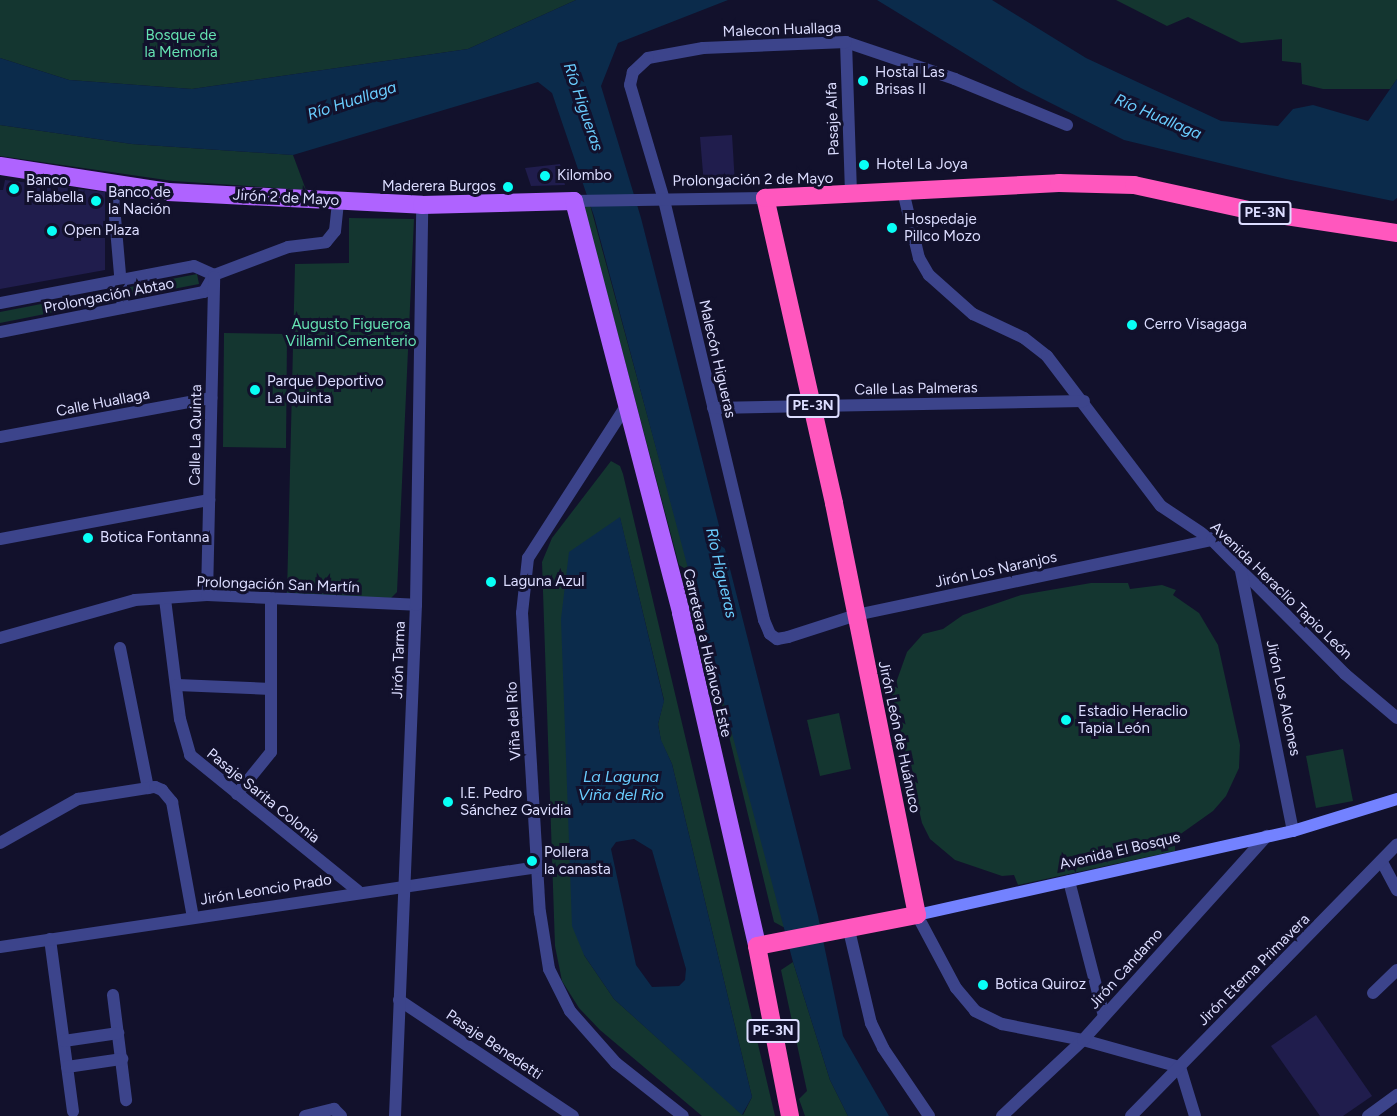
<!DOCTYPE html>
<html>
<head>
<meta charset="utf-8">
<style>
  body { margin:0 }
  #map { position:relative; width:1397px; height:1116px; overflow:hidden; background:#12112c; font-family:Figtree,sans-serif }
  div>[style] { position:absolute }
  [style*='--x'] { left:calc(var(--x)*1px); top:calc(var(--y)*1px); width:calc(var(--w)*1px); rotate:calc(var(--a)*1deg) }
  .green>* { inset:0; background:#143630 }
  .water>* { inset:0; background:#0b2b4b }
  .building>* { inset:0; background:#201d4d }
  .street>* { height:12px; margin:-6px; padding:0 6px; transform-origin:6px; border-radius:6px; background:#3c448b }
  .secondary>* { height:12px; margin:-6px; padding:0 6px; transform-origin:6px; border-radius:6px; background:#7382ff }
  .primary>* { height:18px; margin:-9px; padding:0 9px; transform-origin:9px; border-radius:9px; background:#af63ff }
  .highway>* { height:18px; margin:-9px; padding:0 9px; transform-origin:9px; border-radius:9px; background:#ff57be }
  .dots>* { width:16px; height:16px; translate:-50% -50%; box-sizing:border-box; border:3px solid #12112c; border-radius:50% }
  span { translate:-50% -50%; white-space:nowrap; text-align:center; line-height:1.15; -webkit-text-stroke:6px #12112c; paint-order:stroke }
  .shield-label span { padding:2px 4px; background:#12112c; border:2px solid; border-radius:4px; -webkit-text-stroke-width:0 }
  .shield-label { font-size:14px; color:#dcddff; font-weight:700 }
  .street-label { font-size:15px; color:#dcddff }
  .park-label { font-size:15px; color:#65e2b2 }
  .poi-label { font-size:15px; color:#dcddff }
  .left { translate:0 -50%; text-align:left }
  .right { translate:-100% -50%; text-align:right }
  .water-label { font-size:16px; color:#6aceff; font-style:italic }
</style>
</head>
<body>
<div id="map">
  <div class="green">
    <div style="clip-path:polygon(0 0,576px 0,468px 49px,192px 89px,69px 80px,0 58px)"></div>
    <div style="clip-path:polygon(1116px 0,1397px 0,1397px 79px,1390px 89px,1323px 89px,1302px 84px,1301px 63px,1282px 61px,1282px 39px,1241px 43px,1188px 17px,1167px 26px)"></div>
    <div style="clip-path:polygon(0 125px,132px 144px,293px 155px,306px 190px,173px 181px,0 156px)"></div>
    <div style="clip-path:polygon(589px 201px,787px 929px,774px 922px,689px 571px,679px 565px,584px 207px)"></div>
    <div style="clip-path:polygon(349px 218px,414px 219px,397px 592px,391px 598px,287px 594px,295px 264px,349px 263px)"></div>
    <div style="clip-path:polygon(197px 274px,199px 284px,132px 297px,129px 294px,130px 287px)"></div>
    <div style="clip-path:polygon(108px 291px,110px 301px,0 323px,0 312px)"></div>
    <div style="clip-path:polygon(224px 333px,287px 334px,286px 448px,223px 447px)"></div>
    <div style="clip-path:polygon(evenodd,611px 461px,620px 466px,623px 474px,775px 1116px,702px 1116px,600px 1030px,579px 1008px,562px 981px,555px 946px,542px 562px,552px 538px,611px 461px,620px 518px,664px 700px,658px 724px,661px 741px,672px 764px,752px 1097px,743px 1115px,614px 999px,584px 955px,620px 518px)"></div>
    <div style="clip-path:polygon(1091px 583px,1128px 583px,1130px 589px,1162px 585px,1176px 590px,1173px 595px,1199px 613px,1218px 645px,1240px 745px,1239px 768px,1226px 796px,1213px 811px,1175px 838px,1175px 851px,1018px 885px,1014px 875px,1002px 876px,955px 860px,930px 839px,922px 823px,892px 694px,907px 652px,923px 634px,943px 629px,963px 615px,1021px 595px)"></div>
    <div style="clip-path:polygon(839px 713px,851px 769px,820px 776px,807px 720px)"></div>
    <div style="clip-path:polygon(1343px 749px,1353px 801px,1316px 808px,1306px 756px)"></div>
    <div style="clip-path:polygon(793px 962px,830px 1080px,848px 1116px,805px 1116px,799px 1099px,807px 1091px,781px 970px)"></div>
  </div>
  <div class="water">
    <div style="clip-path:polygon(576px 0,728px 0,618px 43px,601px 86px,641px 218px,818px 916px,843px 1036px,889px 1116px,848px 1116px,830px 1080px,793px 962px,594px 216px,552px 93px,538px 82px,293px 155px,132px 144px,0 125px,0 58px,69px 80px,192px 89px,468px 49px)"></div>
    <div style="clip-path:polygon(877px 0,992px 0,1086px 58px,1221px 121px,1278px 126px,1293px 109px,1313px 105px,1368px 121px,1397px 79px,1397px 198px,1393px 201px,1286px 179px,1124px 140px,1021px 88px)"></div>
    <div style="clip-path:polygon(evenodd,620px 517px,664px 701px,658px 724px,661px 740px,672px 764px,752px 1097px,742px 1115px,614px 999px,584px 955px,572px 926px,561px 619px,569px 552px,620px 517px,634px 839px,652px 850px,686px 969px,685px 980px,679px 986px,652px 987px,636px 965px,611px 849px,616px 842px,634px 839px)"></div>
  </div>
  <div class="building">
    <div style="clip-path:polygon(732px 135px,735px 184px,704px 185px,700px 137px)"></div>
    <div style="clip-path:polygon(560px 164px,565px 185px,531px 186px,525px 168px)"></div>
    <div style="clip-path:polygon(5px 180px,105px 192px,105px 270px,0 289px,0 190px,3px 190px)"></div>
    <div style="clip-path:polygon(1316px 1015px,1372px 1096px,1343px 1116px,1320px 1116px,1271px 1046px)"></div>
  </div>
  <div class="street">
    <div style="--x:846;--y:42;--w:153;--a:88.1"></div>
    <div style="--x:1067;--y:125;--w:121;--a:-157.7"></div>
    <div style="--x:955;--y:79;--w:115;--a:-161.3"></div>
    <div style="--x:846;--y:42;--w:143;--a:177.6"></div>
    <div style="--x:703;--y:48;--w:56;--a:169.7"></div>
    <div style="--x:648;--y:58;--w:21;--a:137"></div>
    <div style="--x:633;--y:72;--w:13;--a:103"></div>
    <div style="--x:630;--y:85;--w:120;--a:73.5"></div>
    <div style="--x:664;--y:200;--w:432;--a:76.6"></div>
    <div style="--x:764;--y:620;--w:15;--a:67"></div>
    <div style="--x:770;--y:634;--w:9;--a:36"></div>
    <div style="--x:777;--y:639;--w:11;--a:-10"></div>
    <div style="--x:788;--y:637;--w:71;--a:-17.9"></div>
    <div style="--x:856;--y:615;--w:364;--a:-11.9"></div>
    <div style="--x:112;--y:183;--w:125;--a:85"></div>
    <div style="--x:903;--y:191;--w:69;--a:76.6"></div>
    <div style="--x:919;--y:258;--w:20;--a:60"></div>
    <div style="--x:929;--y:275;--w:59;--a:41.6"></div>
    <div style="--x:973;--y:314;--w:56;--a:25.2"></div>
    <div style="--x:1024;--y:338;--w:29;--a:38"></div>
    <div style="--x:1047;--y:356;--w:188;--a:52.8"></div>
    <div style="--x:1161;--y:506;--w:61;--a:33.7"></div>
    <div style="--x:1212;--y:540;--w:189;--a:45.2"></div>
    <div style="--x:1345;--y:674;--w:68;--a:40.2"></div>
    <div style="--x:574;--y:201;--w:191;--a:-0.9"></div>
    <div style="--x:0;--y:303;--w:197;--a:-10.8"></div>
    <div style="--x:194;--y:266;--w:22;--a:24"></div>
    <div style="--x:0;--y:332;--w:208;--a:-11.1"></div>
    <div style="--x:204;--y:292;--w:20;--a:-60"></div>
    <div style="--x:214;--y:275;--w:79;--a:-20.7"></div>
    <div style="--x:288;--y:247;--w:38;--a:-7"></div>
    <div style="--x:326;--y:242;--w:14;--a:-51"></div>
    <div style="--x:335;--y:231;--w:30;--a:-84"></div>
    <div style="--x:626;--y:406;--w:181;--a:122.8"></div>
    <div style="--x:528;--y:558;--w:55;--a:96.2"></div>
    <div style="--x:522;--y:613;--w:300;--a:86.6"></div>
    <div style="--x:540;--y:912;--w:58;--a:81"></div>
    <div style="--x:549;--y:969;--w:47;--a:63.4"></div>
    <div style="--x:570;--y:1011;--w:69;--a:48.5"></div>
    <div style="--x:616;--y:1063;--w:85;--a:38.3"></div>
    <div style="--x:713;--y:408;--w:371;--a:-1.1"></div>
    <div style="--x:0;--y:437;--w:215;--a:-10.5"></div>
    <div style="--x:0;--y:539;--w:213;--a:-10.6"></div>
    <div style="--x:1241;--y:571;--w:265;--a:78.7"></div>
    <div style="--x:207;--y:595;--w:318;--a:-88.7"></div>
    <div style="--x:165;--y:599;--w:121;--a:82.9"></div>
    <div style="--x:180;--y:719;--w:37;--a:74"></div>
    <div style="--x:190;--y:755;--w:216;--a:39"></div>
    <div style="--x:0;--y:638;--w:140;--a:-15.7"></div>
    <div style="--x:135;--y:600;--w:72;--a:-4"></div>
    <div style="--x:207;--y:595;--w:209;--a:2.7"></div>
    <div style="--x:120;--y:648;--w:143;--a:78.7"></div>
    <div style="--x:177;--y:685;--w:94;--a:2.4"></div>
    <div style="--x:237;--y:794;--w:54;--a:-51"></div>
    <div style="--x:271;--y:752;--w:151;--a:-90"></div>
    <div style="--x:0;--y:843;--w:90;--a:-29.4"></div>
    <div style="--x:78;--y:799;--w:78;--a:-8.9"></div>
    <div style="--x:155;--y:787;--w:8;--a:23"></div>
    <div style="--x:162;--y:790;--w:16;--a:50"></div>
    <div style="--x:172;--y:802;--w:117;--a:79.7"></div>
    <div style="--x:1382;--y:862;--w:32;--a:62"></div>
    <div style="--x:1069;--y:881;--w:139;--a:75.5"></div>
    <div style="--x:917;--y:915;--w:83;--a:61.9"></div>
    <div style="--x:956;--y:988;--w:30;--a:50"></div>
    <div style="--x:975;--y:1011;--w:30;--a:26"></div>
    <div style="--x:1002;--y:1024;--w:83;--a:11.2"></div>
    <div style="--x:1083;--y:1040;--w:101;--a:15.6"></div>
    <div style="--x:1180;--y:1067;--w:51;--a:73"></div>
    <div style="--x:848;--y:926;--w:100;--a:76.7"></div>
    <div style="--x:871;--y:1023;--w:28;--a:64"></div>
    <div style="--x:883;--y:1048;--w:82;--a:55.9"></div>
    <div style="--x:50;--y:939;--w:174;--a:82.4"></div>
    <div style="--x:0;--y:947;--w:544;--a:-8.46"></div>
    <div style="--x:1373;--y:993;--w:33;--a:-44"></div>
    <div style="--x:113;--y:995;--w:106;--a:82.9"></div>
    <div style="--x:399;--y:1000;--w:209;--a:33.7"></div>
    <div style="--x:64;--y:1041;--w:55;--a:-8.4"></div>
    <div style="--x:67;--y:1067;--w:56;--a:-8.3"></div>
    <div style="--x:305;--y:1116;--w:30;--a:-14"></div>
    <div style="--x:334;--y:1109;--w:10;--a:45"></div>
    <div style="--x:395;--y:1116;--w:511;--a:-87.65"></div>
    <div style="--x:416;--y:605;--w:400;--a:-89.1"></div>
    <div style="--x:1002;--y:1116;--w:111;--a:-43.2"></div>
    <div style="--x:1083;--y:1040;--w:275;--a:-48"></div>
    <div style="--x:1131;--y:1116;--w:380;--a:-45.6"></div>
    <div style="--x:1368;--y:1116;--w:36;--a:-36"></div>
  </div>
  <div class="secondary">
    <div style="--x:917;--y:915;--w:385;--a:-12.6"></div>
    <div style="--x:1293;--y:831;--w:109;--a:-17.1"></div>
  </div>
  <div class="primary">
    <div style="--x:0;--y:166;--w:170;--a:8.8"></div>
    <div style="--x:168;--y:192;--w:254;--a:2.9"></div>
    <div style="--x:422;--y:205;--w:152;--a:-1.5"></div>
    <div style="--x:574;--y:201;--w:426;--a:75.4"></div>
    <div style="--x:681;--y:613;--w:342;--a:77.1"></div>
  </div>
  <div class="highway">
    <div style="--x:790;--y:1116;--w:173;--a:-101"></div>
    <div style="--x:757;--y:946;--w:163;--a:-11"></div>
    <div style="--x:917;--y:915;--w:420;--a:-101.4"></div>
    <div style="--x:834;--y:503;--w:313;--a:-102.7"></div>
    <div style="--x:765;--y:198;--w:294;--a:-2.9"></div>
    <div style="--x:1059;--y:183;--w:75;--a:1.5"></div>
    <div style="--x:1134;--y:185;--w:122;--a:12.3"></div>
    <div style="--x:1253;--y:211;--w:146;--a:8.7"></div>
  </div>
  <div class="dots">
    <div style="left:863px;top:81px;background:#08fff6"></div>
    <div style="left:864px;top:165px;background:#08fff6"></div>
    <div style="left:545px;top:176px;background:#08fff6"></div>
    <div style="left:508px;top:187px;background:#08fff6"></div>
    <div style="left:14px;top:189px;background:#08fff6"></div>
    <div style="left:96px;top:201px;background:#08fff6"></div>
    <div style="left:892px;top:228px;background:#08fff6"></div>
    <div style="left:52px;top:231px;background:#08fff6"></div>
    <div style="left:1132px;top:325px;background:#08fff6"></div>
    <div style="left:255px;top:390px;background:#08fff6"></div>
    <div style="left:88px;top:538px;background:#08fff6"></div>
    <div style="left:491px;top:582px;background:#08fff6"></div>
    <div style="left:1066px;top:720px;background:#08fff6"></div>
    <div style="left:448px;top:802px;background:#08fff6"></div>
    <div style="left:532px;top:861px;background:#08fff6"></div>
    <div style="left:983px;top:985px;background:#08fff6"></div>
  </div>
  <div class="shield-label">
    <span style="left:1265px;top:213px">PE-3N</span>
    <span style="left:813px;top:406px">PE-3N</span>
    <span style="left:773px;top:1031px">PE-3N</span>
  </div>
  <div class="street-label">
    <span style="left:782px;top:30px;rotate:-2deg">Malecon Huallaga</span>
    <span style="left:833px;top:119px;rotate:-92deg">Pasaje Alfa</span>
    <span style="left:753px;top:180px;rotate:-1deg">Prolongación 2 de Mayo</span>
    <span style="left:286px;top:198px;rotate:3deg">Jirón 2 de Mayo</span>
    <span style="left:109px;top:296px;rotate:-11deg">Prolongación Abtao</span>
    <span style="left:717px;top:359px;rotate:77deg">Malecón Higueras</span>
    <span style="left:916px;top:389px;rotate:-1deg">Calle Las Palmeras</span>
    <span style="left:103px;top:403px;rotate:-11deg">Calle Huallaga</span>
    <span style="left:196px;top:435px;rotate:-89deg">Calle La Quinta</span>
    <span style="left:996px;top:570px;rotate:-12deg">Jirón Los Naranjos</span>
    <span style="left:278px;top:585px;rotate:2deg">Prolongación San Martín</span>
    <span style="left:1281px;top:591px;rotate:44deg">Avenida Heraclio Tapio León</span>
    <span style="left:707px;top:653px;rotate:77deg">Carretera a Huánuco Este</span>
    <span style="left:399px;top:660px;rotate:-88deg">Jirón Tarma</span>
    <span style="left:1283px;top:698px;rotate:78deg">Jirón Los Alcones</span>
    <span style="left:514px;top:721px;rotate:-93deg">Viña del Río</span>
    <span style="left:899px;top:737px;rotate:78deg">Jirón León de Huánuco</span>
    <span style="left:263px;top:796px;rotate:39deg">Pasaje Sarita Colonia</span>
    <span style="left:1120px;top:851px;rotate:-13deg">Avenida El Bosque</span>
    <span style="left:266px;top:890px;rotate:-9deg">Jirón Leoncio Prado</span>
    <span style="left:1126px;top:969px;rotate:-48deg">Jirón Candamo</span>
    <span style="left:1254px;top:970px;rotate:-45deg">Jirón Eterna Primavera</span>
    <span style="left:494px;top:1045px;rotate:34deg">Pasaje Benedetti</span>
  </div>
  <div class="park-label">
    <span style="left:181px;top:44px">Bosque de<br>la Memoria</span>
    <span style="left:351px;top:333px">Augusto Figueroa<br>Villamil Cementerio</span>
  </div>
  <div class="poi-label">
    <span class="left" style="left:875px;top:81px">Hostal Las<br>Brisas II</span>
    <span class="left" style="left:876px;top:165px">Hotel La Joya</span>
    <span class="left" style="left:557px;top:176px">Kilombo</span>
    <span class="left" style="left:26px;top:189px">Banco<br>Falabella</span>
    <span class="right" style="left:496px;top:187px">Maderera Burgos</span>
    <span class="left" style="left:108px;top:201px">Banco de<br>la Nación</span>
    <span class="left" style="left:904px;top:228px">Hospedaje<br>Pillco Mozo</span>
    <span class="left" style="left:64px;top:231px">Open Plaza</span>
    <span class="left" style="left:1144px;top:325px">Cerro Visagaga</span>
    <span class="left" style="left:267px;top:390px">Parque Deportivo<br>La Quinta</span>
    <span class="left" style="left:100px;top:538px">Botica Fontanna</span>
    <span class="left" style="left:503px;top:582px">Laguna Azul</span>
    <span class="left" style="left:1078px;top:720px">Estadio Heraclio<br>Tapia León</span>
    <span class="left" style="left:460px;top:802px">I.E. Pedro<br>Sánchez Gavidia</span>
    <span class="left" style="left:544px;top:861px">Pollera<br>la canasta</span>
    <span class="left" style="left:995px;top:985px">Botica Quiroz</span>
  </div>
  <div class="water-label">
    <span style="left:352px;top:101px;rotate:-18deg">Río Huallaga</span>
    <span style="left:583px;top:107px;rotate:71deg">Río Higueras</span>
    <span style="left:1158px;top:117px;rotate:23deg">Río Huallaga</span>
    <span style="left:721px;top:573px;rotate:77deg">Río Higueras</span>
    <span style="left:621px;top:786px">La Laguna<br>Viña del Rio</span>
  </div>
</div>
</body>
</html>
